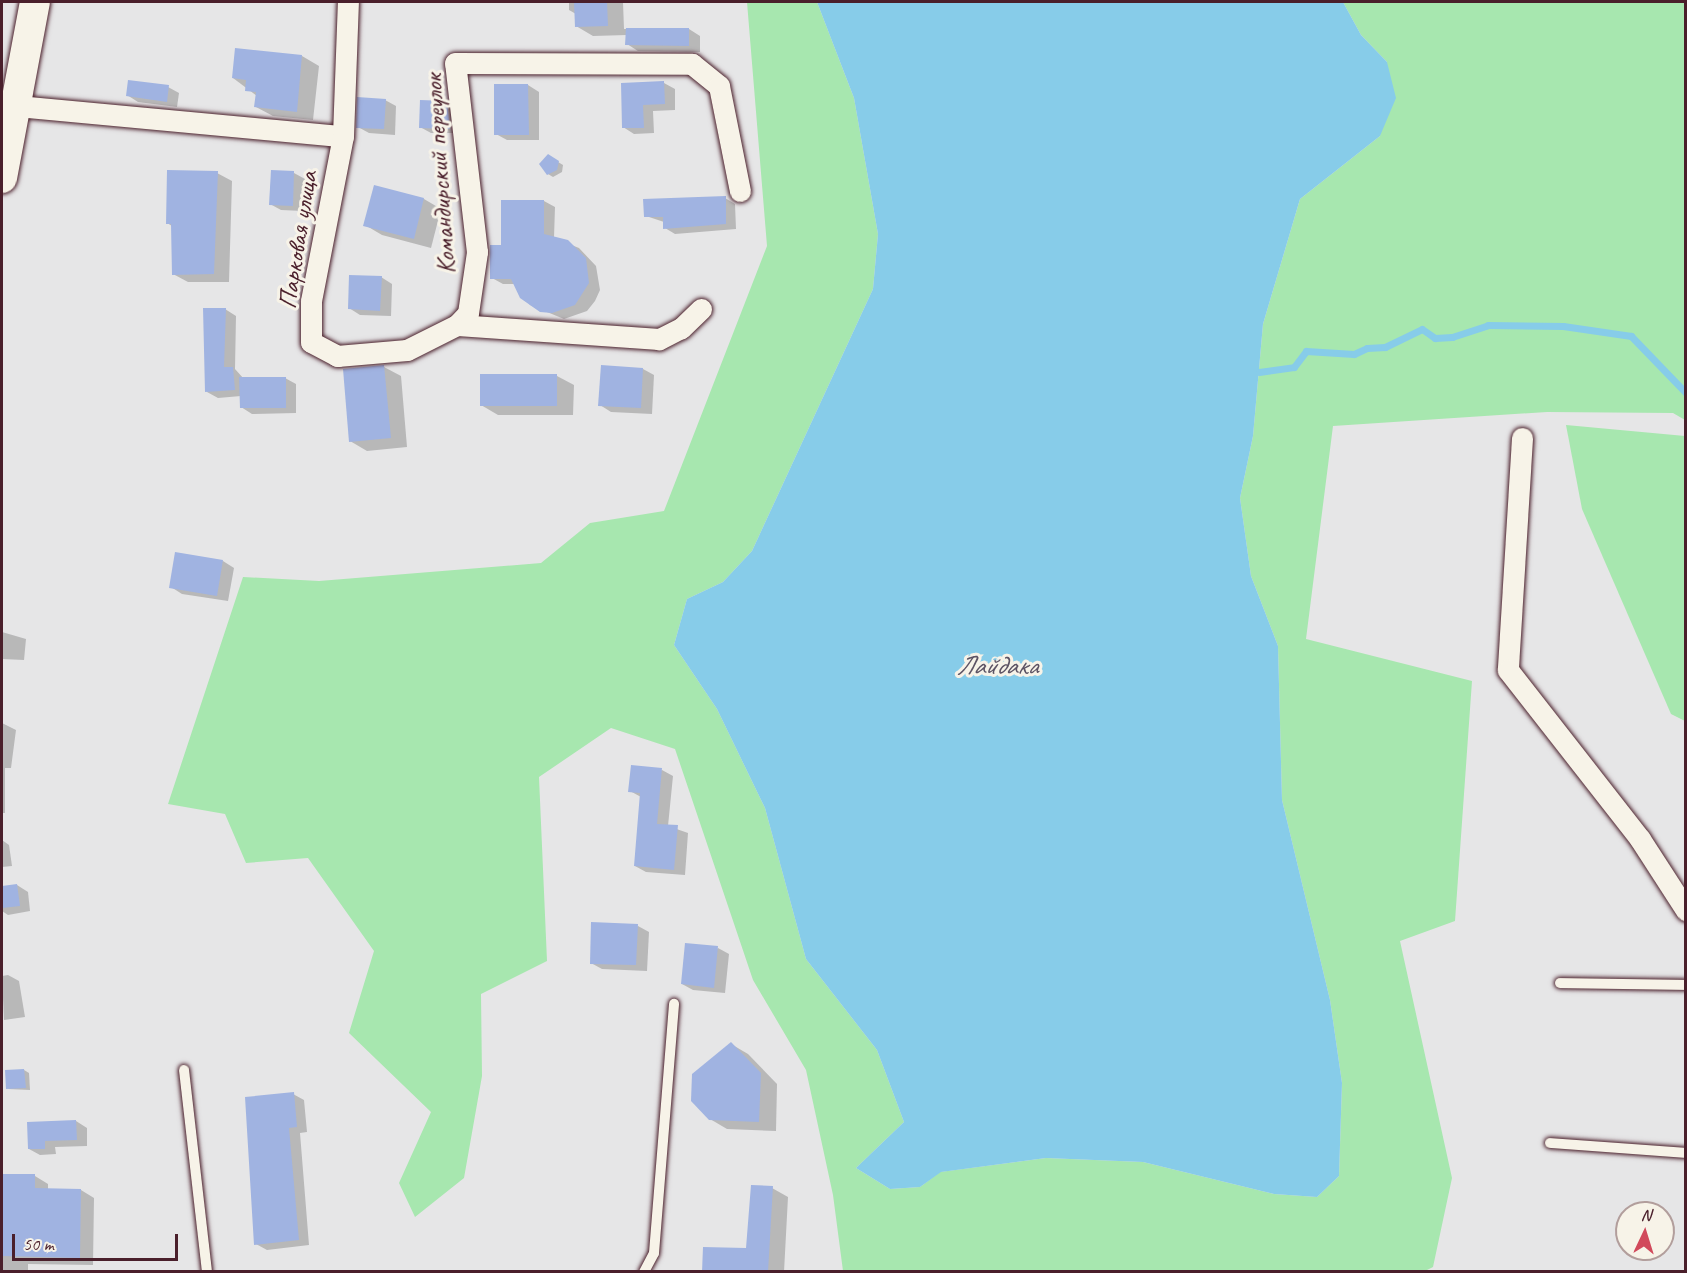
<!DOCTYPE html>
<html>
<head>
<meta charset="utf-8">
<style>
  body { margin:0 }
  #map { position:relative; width:1687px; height:1273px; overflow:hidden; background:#e6e6e7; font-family:Caveat,sans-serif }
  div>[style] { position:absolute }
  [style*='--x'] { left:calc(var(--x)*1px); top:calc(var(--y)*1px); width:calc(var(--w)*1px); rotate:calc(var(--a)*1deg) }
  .green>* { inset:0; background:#a7e7af }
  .water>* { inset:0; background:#87cce9 }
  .shadow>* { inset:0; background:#0003 }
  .stream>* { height:7px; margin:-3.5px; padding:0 3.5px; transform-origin:3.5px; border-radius:3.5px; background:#87cce9 }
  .building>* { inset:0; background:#a0b3e1 }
  .roads { filter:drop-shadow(0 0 2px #4a1f2b) drop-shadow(0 0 2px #4a1f2b) }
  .lane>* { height:10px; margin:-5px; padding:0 5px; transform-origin:5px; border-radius:5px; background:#f7f3e8 }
  .street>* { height:21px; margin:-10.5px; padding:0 10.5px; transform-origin:10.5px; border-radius:10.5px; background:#f7f3e8 }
  .secondary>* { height:30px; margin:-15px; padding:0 15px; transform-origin:15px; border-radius:15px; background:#f7f3e8 }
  span { translate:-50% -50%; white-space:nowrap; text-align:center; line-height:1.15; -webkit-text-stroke:6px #f7f3e8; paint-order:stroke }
  .street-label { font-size:26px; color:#4a1f2b }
  .water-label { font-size:27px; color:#5c5364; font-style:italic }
  .frame { position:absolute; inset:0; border:3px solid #4a1f2b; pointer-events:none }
  .north { position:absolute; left:1615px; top:1201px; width:60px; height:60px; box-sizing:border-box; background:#f7f3e8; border:2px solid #b29e9c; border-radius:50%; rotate:4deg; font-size:16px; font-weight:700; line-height:24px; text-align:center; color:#4a1f2b }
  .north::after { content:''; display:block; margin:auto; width:21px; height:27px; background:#d1495b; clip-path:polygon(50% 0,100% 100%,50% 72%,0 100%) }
  .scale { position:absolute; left:12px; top:1234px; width:166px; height:27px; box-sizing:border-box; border:3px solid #4a1f2b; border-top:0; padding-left:8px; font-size:18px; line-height:21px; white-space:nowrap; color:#4a1f2b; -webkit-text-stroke:4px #f7f3e8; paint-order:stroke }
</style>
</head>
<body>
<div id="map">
  <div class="green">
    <div style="clip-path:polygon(747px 2px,817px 2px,854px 98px,878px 234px,873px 289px,752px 551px,723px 582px,687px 599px,674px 645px,717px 709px,765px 808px,806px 959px,877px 1050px,904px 1122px,856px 1168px,890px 1189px,920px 1187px,940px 1172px,1046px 1158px,1143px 1162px,1274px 1194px,1317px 1197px,1339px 1176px,1342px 1083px,1330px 1000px,1282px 800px,1278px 646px,1251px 576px,1240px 498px,1253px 436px,1263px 324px,1300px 199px,1380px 136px,1387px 62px,1361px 35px,1343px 2px,1685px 2px,1685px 420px,1673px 413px,1547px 412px,1333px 426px,1306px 639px,1472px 681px,1455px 921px,1400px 941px,1452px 1178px,1433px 1267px,1423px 1272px,843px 1271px,833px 1195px,806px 1070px,753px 980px,675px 749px,611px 728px,539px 777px,547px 961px,481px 994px,482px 1076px,464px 1178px,415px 1217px,399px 1183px,431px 1112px,349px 1033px,374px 951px,308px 858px,246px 863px,225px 814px,168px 804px,243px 577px,319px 581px,541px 563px,590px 523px,664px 511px,767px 246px)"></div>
    <div style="clip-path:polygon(1566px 425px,1685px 436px,1685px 721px,1671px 714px,1582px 509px)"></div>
  </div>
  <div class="water">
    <div style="clip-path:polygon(817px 2px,1343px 2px,1361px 35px,1387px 62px,1396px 98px,1380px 136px,1300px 199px,1263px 324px,1253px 436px,1240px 498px,1251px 576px,1278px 646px,1282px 800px,1330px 1000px,1342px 1083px,1339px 1176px,1317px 1197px,1274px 1194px,1143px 1162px,1046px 1158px,941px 1172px,920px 1187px,890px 1189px,856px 1168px,904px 1122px,877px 1050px,806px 959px,765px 808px,717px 709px,674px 645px,687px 599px,723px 582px,752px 551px,873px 289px,878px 234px,854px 98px)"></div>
  </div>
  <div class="shadow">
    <div style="clip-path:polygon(569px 2px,623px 2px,624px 29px,689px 29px,700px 36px,700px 52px,638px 51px,627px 44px,627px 35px,593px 36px,576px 26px,576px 14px,569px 10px)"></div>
    <div style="clip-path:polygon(302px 56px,319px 66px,313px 120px,273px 116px,256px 107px,257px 96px,233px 78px)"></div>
    <div style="clip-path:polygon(664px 83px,675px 89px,675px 110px,653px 111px,654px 133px,634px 134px,623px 127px,622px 84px)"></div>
    <div style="clip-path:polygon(496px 85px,528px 85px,539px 92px,539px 140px,507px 140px,496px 134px)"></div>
    <div style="clip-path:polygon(168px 87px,179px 93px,177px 107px,138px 102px,127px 95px)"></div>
    <div style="clip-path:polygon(385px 100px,396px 106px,395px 135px,369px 133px,358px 127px)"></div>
    <div style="clip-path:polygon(446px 102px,457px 109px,460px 133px,431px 133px,420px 127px)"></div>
    <div style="clip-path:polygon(548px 156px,563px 165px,562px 172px,553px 177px,548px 174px)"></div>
    <div style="clip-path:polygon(217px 173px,232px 181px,229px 282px,188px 282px,173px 274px,172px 226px,167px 223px)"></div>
    <div style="clip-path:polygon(294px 173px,305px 179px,303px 211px,281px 210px,270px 204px)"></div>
    <div style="clip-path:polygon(375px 187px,424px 199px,441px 209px,431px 248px,382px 235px,365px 225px)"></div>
    <div style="clip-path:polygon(725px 198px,735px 204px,736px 229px,675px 234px,665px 228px,664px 222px,646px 216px)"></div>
    <div style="clip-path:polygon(544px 201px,555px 207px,554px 238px,579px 248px,596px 266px,600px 290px,595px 301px,587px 311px,564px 319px,530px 305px,516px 284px,503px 284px,492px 278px,503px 246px)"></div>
    <div style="clip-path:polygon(381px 277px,392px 284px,391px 316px,360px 315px,349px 308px)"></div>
    <div style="clip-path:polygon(225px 309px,236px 316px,235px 369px,244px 379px,285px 378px,296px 384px,296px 413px,252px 414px,241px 407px,241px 396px,218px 398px,207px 392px)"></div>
    <div style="clip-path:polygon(384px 367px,401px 376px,407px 447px,367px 451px,350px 441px)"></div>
    <div style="clip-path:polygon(643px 369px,654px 375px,652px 414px,611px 412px,600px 405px)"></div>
    <div style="clip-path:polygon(557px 376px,574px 385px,573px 415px,498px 415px,481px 405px)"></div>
    <div style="clip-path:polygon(223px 561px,234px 568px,228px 601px,182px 594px,171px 587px)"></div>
    <div style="clip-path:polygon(2px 632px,26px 639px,24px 660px,2px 659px)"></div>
    <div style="clip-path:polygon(2px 723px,16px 730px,11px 768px,5px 768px,5px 813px,2px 813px)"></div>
    <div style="clip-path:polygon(662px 770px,673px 776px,668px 826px,688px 833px,685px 875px,646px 872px,635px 866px,641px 797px,630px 791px)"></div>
    <div style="clip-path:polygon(2px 840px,9px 845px,12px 866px,2px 867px)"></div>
    <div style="clip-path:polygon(17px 885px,28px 892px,30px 911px,8px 915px,2px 911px,2px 887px)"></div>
    <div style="clip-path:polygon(638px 926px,649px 932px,647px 971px,602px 969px,591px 963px)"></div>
    <div style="clip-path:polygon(718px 948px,729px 954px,725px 993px,693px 990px,682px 984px)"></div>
    <div style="clip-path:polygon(8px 975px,19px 981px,25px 1017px,4px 1020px,2px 976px)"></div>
    <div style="clip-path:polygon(731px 1044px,748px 1054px,777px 1084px,776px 1131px,727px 1129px,710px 1119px)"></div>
    <div style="clip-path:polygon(24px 1070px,29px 1073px,30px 1090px,8px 1089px)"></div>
    <div style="clip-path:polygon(293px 1094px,304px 1100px,307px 1132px,300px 1133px,309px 1245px,267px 1250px,256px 1244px)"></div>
    <div style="clip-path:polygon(76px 1121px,87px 1128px,87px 1146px,55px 1147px,56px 1154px,40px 1155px,29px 1149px)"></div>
    <div style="clip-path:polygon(4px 1175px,35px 1176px,48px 1184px,48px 1190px,81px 1190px,94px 1198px,93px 1265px,28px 1264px,28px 1272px,2px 1272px)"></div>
    <div style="clip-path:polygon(772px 1188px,788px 1197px,784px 1272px,703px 1272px,748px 1250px)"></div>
  </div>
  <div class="stream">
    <div style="--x:1259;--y:372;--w:35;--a:-8"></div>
    <div style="--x:1294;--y:367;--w:20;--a:-53"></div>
    <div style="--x:1306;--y:351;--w:48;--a:3.6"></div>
    <div style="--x:1354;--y:354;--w:14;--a:-25"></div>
    <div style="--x:1367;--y:348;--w:18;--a:-3"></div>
    <div style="--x:1385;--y:347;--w:41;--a:-25.9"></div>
    <div style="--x:1422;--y:329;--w:16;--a:35"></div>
    <div style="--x:1435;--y:338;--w:17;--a:-3"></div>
    <div style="--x:1452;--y:337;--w:38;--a:-18"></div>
    <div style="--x:1488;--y:325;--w:75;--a:0.8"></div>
    <div style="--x:1563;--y:326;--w:69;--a:8.4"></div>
    <div style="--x:1631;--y:336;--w:79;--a:46"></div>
  </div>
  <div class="building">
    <div style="clip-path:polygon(574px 2px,607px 2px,608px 26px,575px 27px)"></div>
    <div style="clip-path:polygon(626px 28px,689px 28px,689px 46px,625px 45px)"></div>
    <div style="clip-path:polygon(235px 48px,302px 55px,297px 112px,254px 107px,256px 92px,245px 91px,246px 80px,232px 78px)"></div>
    <div style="clip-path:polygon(128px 80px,169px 85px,167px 102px,126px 96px)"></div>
    <div style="clip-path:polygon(664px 81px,665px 104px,643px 105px,644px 128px,622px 128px,621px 83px)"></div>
    <div style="clip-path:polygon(494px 84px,528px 84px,529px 135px,494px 135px)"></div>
    <div style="clip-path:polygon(357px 97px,386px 99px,384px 129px,356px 128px)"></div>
    <div style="clip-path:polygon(420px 100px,447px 101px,450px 129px,419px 128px)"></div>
    <div style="clip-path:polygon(548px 154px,559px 161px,557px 170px,547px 175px,539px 164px)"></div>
    <div style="clip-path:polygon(167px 170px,218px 171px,214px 274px,172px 275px,171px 224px,166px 224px)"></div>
    <div style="clip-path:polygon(271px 170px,294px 171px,293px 206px,269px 205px)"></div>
    <div style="clip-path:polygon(374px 185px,424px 198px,414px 239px,363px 226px)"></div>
    <div style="clip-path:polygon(726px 196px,726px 224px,663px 229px,663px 217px,644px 217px,643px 199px)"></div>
    <div style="clip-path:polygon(501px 200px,544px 200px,544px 234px,568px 240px,586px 258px,589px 283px,575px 305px,552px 313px,540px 312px,520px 298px,511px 279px,490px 279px,490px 245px,501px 245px)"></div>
    <div style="clip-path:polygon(349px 275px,382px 276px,380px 311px,348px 309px)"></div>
    <div style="clip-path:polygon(203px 308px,226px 308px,224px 367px,233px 367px,235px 390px,205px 392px)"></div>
    <div style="clip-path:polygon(384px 365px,391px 438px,349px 442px,343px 369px)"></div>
    <div style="clip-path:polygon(601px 365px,643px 368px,641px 408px,598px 406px)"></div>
    <div style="clip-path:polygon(480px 374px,557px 374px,557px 406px,480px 406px)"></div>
    <div style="clip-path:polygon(239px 377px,286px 377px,286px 408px,240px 408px)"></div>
    <div style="clip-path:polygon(175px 552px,223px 560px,217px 596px,169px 588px)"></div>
    <div style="clip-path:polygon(631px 765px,662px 768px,657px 824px,678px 825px,674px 870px,634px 866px,640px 793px,628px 792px)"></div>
    <div style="clip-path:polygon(17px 884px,20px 906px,2px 908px,2px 886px)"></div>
    <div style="clip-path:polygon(591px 922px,638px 924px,636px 965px,590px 964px)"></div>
    <div style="clip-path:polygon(685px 943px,718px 946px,714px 988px,681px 984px)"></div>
    <div style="clip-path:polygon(731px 1042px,761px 1073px,759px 1122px,709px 1120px,691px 1101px,692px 1074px)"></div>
    <div style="clip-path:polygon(24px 1069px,26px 1088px,6px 1089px,5px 1070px)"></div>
    <div style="clip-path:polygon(294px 1092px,297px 1127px,289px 1128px,299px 1240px,254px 1245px,245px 1097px)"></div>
    <div style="clip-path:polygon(76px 1120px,77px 1140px,45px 1141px,45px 1149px,28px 1149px,27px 1122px)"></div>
    <div style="clip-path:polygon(2px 1174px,35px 1174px,35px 1188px,81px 1189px,80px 1258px,2px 1256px)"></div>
    <div style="clip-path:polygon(751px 1185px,773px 1186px,768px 1272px,702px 1272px,703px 1247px,746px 1248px)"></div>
  </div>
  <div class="roads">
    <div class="lane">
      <div style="--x:1560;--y:983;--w:126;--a:0.9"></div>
      <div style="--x:184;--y:1070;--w:203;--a:83.5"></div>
      <div style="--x:1550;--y:1143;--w:136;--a:4.2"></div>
      <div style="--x:644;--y:1272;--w:21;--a:-62"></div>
      <div style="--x:654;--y:1253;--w:250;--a:-85.4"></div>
    </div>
    <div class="street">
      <div style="--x:17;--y:106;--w:327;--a:5.3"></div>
      <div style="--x:343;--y:136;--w:134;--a:-87.9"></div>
      <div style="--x:343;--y:136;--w:168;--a:101"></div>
      <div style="--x:311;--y:301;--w:41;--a:90"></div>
      <div style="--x:311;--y:342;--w:30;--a:28"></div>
      <div style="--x:337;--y:356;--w:70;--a:-4.9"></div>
      <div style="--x:407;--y:350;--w:56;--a:-26.6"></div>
      <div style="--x:701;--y:309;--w:28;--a:136"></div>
      <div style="--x:681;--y:328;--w:25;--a:153"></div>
      <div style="--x:659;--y:339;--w:202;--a:-176"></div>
      <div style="--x:457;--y:325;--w:16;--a:-47"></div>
      <div style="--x:468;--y:313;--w:62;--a:-81.6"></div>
      <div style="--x:477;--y:252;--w:190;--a:-96.6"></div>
      <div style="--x:455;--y:63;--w:237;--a:0.2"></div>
      <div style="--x:692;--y:64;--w:35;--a:39"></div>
      <div style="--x:719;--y:86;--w:107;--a:78.7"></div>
      <div style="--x:1522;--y:438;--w:232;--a:93.5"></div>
      <div style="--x:1508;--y:670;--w:214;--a:52"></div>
      <div style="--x:1640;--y:839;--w:85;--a:57.1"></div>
    </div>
    <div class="secondary">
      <div style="--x:2;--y:178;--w:179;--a:-79.4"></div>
    </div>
  </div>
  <div class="street-label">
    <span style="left:440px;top:174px;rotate:-94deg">Командирский переулок</span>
    <span style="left:298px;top:240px;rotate:-81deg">Парковая улица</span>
  </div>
  <div class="water-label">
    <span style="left:997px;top:666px">Лайдака</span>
  </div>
  <div class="frame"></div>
  <div class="north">N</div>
  <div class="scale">50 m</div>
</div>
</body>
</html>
